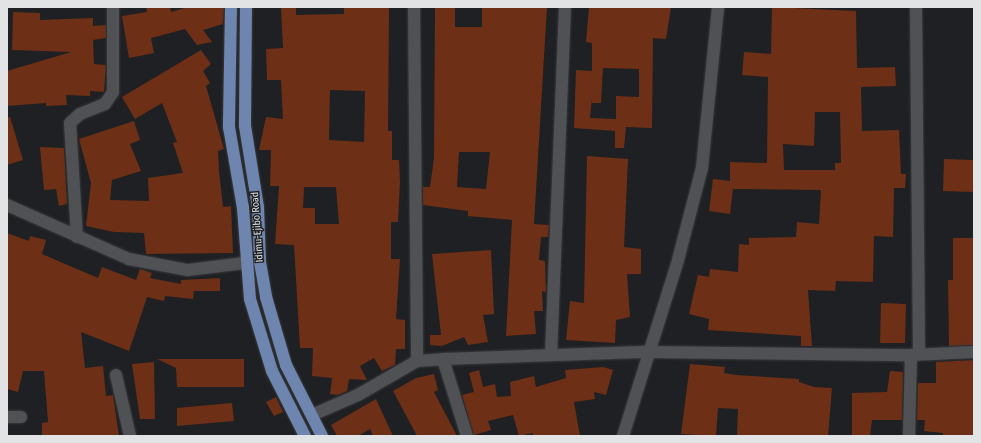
<!DOCTYPE html>
<html>
<head>
<meta charset="utf-8">
<style>
  body { margin:0 }
  #map { position:relative; width:981px; height:443px; overflow:hidden; background:#1f2023; font-family:"Fira Sans Condensed",sans-serif }
  div>[style] { position:absolute }
  [style*='--x'] { left:calc(var(--x)*1px); top:calc(var(--y)*1px); width:calc(var(--w)*1px); rotate:calc(var(--a)*1deg) }
  .building>* { inset:0; background:#6d2f15 }
  .roads { filter:drop-shadow(0 0 1px #393a3c) drop-shadow(0 0 1px #393a3c) }
  .minor>* { height:12px; margin:-6px; padding:0 6px; transform-origin:6px; border-radius:6px; background:#4f5154 }
  .major>* { height:12px; margin:-6px; padding:0 6px; transform-origin:6px; border-radius:6px; background:#6e85af }
  span { translate:-50% -50%; white-space:nowrap; text-align:center; line-height:1.15; -webkit-text-stroke:3px #1f2023; paint-order:stroke }
  .street-label { font-size:10px; color:#e2e3e5 }
  .frame { position:absolute; inset:0; border:8px solid #e2e3e5; pointer-events:none }
</style>
</head>
<body>
<div id="map">
  <div class="building">
    <div style="clip-path:polygon(146px 7px,170px 7px,171px 12px,188px 7px,224px 7px,223px 24px,203px 30px,212px 42px,197px 45px,185px 29px,151px 38px,154px 53px,129px 58px,122px 16px,147px 12px)"></div>
    <div style="clip-path:polygon(evenodd,281px 7px,296px 7px,296px 15px,344px 14px,344px 7px,389px 7px,388px 131px,392px 131px,392px 160px,399px 160px,400px 182px,398px 222px,391px 222px,391px 259px,400px 259px,396px 319px,405px 320px,405px 349px,396px 349px,395px 365px,382px 371px,374px 358px,360px 366px,367px 380px,349px 379px,347px 391px,338px 395px,330px 394px,332px 378px,312px 376px,313px 348px,300px 348px,294px 245px,275px 244px,279px 186px,270px 186px,271px 150px,259px 150px,266px 117px,283px 119px,281px 80px,267px 80px,266px 49px,283px 48px,281px 7px,330px 90px,365px 91px,364px 142px,329px 140px,330px 90px,281px 7px,304px 187px,336px 187px,339px 224px,315px 224px,315px 208px,303px 208px,304px 187px)"></div>
    <div style="clip-path:polygon(evenodd,435px 7px,455px 7px,455px 27px,482px 27px,482px 7px,547px 7px,534px 224px,549px 225px,548px 237px,541px 237px,539px 260px,545px 261px,546px 292px,542px 291px,543px 311px,534px 311px,536px 334px,506px 336px,512px 220px,468px 216px,468px 211px,423px 205px,423px 187px,430px 187px,434px 158px,435px 7px,459px 152px,490px 152px,486px 189px,457px 187px,459px 152px)"></div>
    <div style="clip-path:polygon(evenodd,589px 7px,671px 7px,666px 39px,653px 38px,652px 128px,626px 127px,624px 148px,615px 148px,615px 131px,574px 128px,576px 70px,592px 71px,592px 43px,586px 42px,589px 7px,603px 68px,639px 69px,639px 97px,616px 96px,616px 119px,590px 118px,592px 98px,592px 103px,601px 103px,603px 68px)"></div>
    <div style="clip-path:polygon(evenodd,772px 7px,856px 11px,857px 68px,895px 67px,896px 86px,861px 87px,862px 131px,899px 130px,901px 174px,906px 174px,905px 188px,894px 188px,893px 237px,874px 236px,873px 282px,836px 281px,835px 291px,808px 290px,812px 346px,801px 346px,801px 336px,708px 330px,709px 319px,689px 314px,698px 275px,709px 277px,710px 269px,738px 272px,739px 244px,749px 245px,749px 238px,796px 237px,797px 222px,819px 224px,821px 190px,733px 189px,730px 214px,709px 211px,713px 179px,730px 181px,730px 162px,767px 163px,768px 77px,742px 75px,744px 52px,771px 54px,772px 7px,815px 112px,840px 112px,841px 163px,835px 163px,835px 170px,784px 170px,783px 144px,814px 146px,815px 112px)"></div>
    <div style="clip-path:polygon(13px 12px,40px 13px,40px 20px,93px 18px,93px 26px,106px 25px,106px 38px,93px 40px,94px 64px,106px 65px,104px 92px,90px 91px,90px 96px,66px 95px,67px 105px,46px 106px,46px 103px,7px 106px,7px 71px,71px 52px,12px 50px)"></div>
    <div style="clip-path:polygon(201px 50px,211px 64px,203px 71px,210px 83px,206px 86px,224px 149px,218px 151px,219px 171px,223px 207px,231px 206px,233px 253px,146px 254px,144px 233px,114px 232px,86px 226px,91px 183px,79px 139px,134px 121px,140px 140px,130px 144px,141px 171px,112px 180px,110px 200px,149px 201px,148px 178px,183px 173px,173px 143px,177px 142px,162px 103px,135px 119px,122px 97px)"></div>
    <div style="clip-path:polygon(10px 117px,23px 160px,7px 165px,7px 118px)"></div>
    <div style="clip-path:polygon(40px 147px,64px 148px,67px 204px,59px 206px,56px 189px,44px 190px)"></div>
    <div style="clip-path:polygon(587px 156px,628px 159px,624px 247px,641px 249px,641px 274px,627px 274px,630px 317px,616px 320px,615px 343px,566px 340px,570px 301px,584px 303px)"></div>
    <div style="clip-path:polygon(944px 159px,974px 160px,974px 192px,943px 191px)"></div>
    <div style="clip-path:polygon(7px 233px,29px 241px,30px 236px,46px 240px,42px 254px,98px 278px,102px 267px,136px 280px,140px 269px,152px 273px,150px 278px,181px 284px,181px 280px,220px 278px,220px 291px,194px 291px,193px 299px,165px 296px,164px 301px,147px 297px,129px 351px,81px 332px,85px 368px,103px 366px,106px 396px,113px 395px,119px 436px,42px 436px,42px 423px,48px 422px,44px 371px,23px 371px,18px 392px,7px 389px)"></div>
    <div style="clip-path:polygon(953px 238px,974px 238px,974px 345px,949px 346px,948px 280px,953px 280px)"></div>
    <div style="clip-path:polygon(491px 250px,494px 314px,483px 315px,488px 342px,468px 345px,464px 337px,442px 346px,430px 345px,430px 335px,441px 335px,432px 254px)"></div>
    <div style="clip-path:polygon(881px 303px,906px 304px,905px 343px,880px 343px)"></div>
    <div style="clip-path:polygon(157px 359px,244px 359px,244px 387px,177px 387px,176px 368px)"></div>
    <div style="clip-path:polygon(974px 360px,974px 436px,943px 436px,943px 433px,924px 431px,925px 420px,917px 420px,918px 383px,936px 383px,936px 362px)"></div>
    <div style="clip-path:polygon(154px 362px,155px 419px,140px 419px,132px 364px)"></div>
    <div style="clip-path:polygon(690px 364px,725px 367px,724px 373px,736px 375px,799px 379px,799px 382px,814px 387px,832px 388px,828px 436px,737px 436px,738px 409px,718px 408px,716px 436px,681px 434px)"></div>
    <div style="clip-path:polygon(603px 367px,613px 370px,606px 395px,594px 392px,595px 399px,574px 402px,580px 436px,533px 436px,533px 433px,519px 436px,513px 415px,488px 421px,491px 430px,474px 435px,462px 395px,474px 392px,469px 373px,479px 370px,483px 387px,495px 384px,497px 397px,511px 396px,510px 382px,534px 376px,536px 387px,566px 378px,565px 370px)"></div>
    <div style="clip-path:polygon(890px 371px,903px 372px,902px 420px,872px 420px,870px 436px,852px 436px,852px 393px,887px 392px)"></div>
    <div style="clip-path:polygon(434px 374px,438px 390px,434px 392px,457px 436px,417px 436px,393px 391px,416px 378px)"></div>
    <div style="clip-path:polygon(276px 397px,283px 412px,274px 416px,266px 402px)"></div>
    <div style="clip-path:polygon(376px 399px,393px 436px,373px 436px,370px 429px,358px 436px,337px 436px,331px 425px)"></div>
    <div style="clip-path:polygon(232px 403px,234px 421px,177px 426px,177px 408px)"></div>
  </div>
  <div class="roads">
    <div class="minor">
      <div style="--x:414;--y:7;--w:354;--a:89.5"></div>
      <div style="--x:916;--y:7;--w:347;--a:89.5"></div>
      <div style="--x:7;--y:205;--w:133;--a:23.9"></div>
      <div style="--x:129;--y:259;--w:60;--a:10.6"></div>
      <div style="--x:188;--y:270;--w:57;--a:-7"></div>
      <div style="--x:77;--y:237;--w:114;--a:-93.5"></div>
      <div style="--x:70;--y:123;--w:13;--a:-42"></div>
      <div style="--x:80;--y:114;--w:27;--a:-22"></div>
      <div style="--x:105;--y:104;--w:14;--a:-56"></div>
      <div style="--x:113;--y:92;--w:85;--a:-90"></div>
      <div style="--x:551;--y:355;--w:348;--a:-87.7"></div>
      <div style="--x:443;--y:359;--w:81;--a:72.7"></div>
      <div style="--x:116;--y:375;--w:63;--a:77.1"></div>
      <div style="--x:312;--y:415;--w:50;--a:-23.5"></div>
      <div style="--x:358;--y:395;--w:68;--a:-30"></div>
      <div style="--x:417;--y:361;--w:26;--a:-4"></div>
      <div style="--x:443;--y:359;--w:205;--a:-2"></div>
      <div style="--x:648;--y:352;--w:263;--a:0.7"></div>
      <div style="--x:911;--y:355;--w:63;--a:-2.7"></div>
      <div style="--x:7;--y:417;--w:14;--a:0"></div>
      <div style="--x:623;--y:436;--w:184;--a:-72.6"></div>
      <div style="--x:678;--y:260;--w:95;--a:-75.4"></div>
      <div style="--x:702;--y:168;--w:162;--a:-84.3"></div>
      <div style="--x:909;--y:436;--w:81;--a:-88.6"></div>
    </div>
    <div class="major">
      <div style="--x:231;--y:7;--w:120;--a:91"></div>
      <div style="--x:229;--y:127;--w:82;--a:80.2"></div>
      <div style="--x:243;--y:208;--w:91;--a:85.6"></div>
      <div style="--x:250;--y:299;--w:75;--a:73"></div>
      <div style="--x:272;--y:371;--w:73;--a:63.1"></div>
      <div style="--x:246;--y:7;--w:119;--a:90.5"></div>
      <div style="--x:245;--y:126;--w:82;--a:80.9"></div>
      <div style="--x:258;--y:207;--w:55;--a:87.9"></div>
      <div style="--x:260;--y:262;--w:36;--a:80"></div>
      <div style="--x:266;--y:297;--w:71;--a:73.6"></div>
      <div style="--x:286;--y:365;--w:80;--a:63.1"></div>
    </div>
  </div>
  <div class="street-label">
    <span style="left:258px;top:227px;rotate:-94deg">Idimu-Ejibo Road</span>
  </div>
  <div class="frame"></div>
</div>
</body>
</html>
